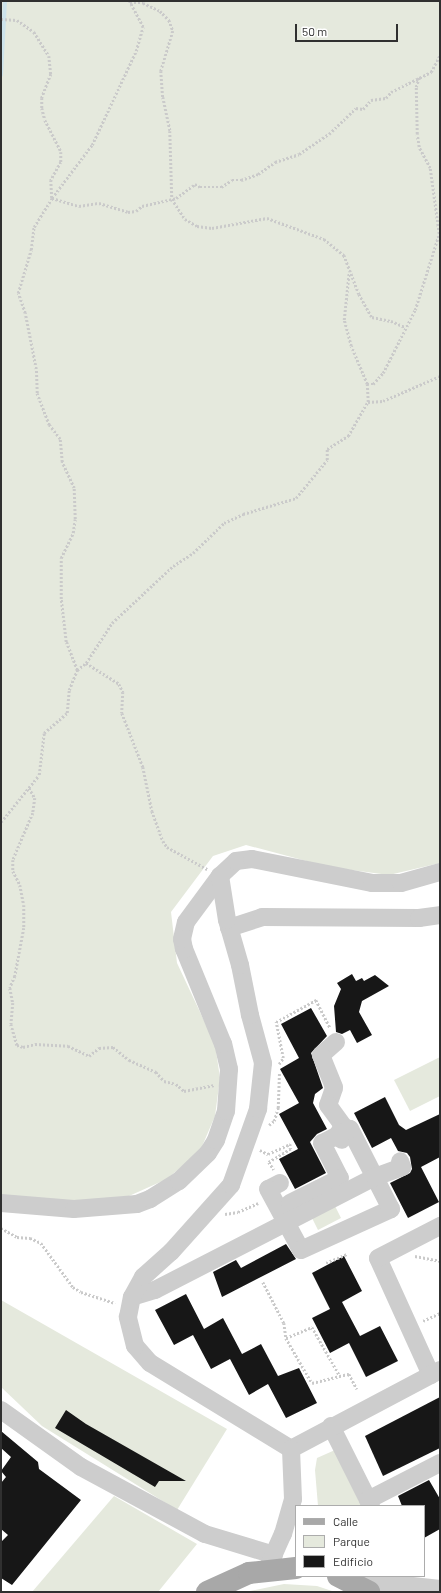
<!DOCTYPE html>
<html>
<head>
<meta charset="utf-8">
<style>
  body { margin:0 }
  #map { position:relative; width:441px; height:1593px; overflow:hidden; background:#fff; font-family:Barlow,sans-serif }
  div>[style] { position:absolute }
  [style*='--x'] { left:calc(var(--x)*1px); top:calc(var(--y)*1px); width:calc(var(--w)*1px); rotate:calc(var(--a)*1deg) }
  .green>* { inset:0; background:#e5e9dd }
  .stream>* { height:4px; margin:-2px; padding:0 2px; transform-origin:2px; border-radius:2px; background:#cde3eb }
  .building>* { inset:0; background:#171717 }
  .path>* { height:2.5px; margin-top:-1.25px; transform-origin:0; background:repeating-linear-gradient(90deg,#cacaca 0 2px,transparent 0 4px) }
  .minor>* { height:18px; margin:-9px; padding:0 9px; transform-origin:9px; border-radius:9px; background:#cdcdcd }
  .major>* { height:22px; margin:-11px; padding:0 11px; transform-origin:11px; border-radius:11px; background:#a8a8a8 }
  span { translate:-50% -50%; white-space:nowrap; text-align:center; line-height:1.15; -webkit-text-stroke:4px #fff; paint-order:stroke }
  .frame { position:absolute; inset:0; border:2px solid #303030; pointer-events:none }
  .legend { position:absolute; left:295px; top:1505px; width:130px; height:72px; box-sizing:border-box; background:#fff; border:1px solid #acacac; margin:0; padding:5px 7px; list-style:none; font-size:12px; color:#303030 }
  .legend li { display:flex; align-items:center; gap:8px; height:20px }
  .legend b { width:20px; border:1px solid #acacac }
  .scale { position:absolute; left:295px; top:24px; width:103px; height:18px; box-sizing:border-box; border:2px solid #303030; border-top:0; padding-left:5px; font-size:12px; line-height:14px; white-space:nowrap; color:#303030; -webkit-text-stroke:3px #fff; paint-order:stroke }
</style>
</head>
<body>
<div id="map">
  <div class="green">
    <div style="clip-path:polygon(1px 1px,440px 1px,440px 863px,389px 875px,329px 867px,246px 845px,213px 856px,171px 912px,177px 963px,215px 1044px,220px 1078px,215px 1116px,200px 1151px,167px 1179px,129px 1196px,86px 1202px,1px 1195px)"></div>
    <div style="clip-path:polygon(440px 1057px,440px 1096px,410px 1111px,394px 1080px)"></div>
    <div style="clip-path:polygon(335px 1206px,341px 1218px,318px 1230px,312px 1218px)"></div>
    <div style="clip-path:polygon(1px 1300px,227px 1429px,177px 1510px,42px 1426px,1px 1387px)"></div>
    <div style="clip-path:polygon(335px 1450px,364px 1506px,318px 1506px,315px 1470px,317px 1458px)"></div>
    <div style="clip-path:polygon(114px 1496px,197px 1544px,158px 1592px,32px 1592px)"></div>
    <div style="clip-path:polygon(284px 1584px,317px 1586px,335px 1592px,245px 1592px)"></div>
  </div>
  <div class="stream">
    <div style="--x:1;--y:75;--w:74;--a:-86.9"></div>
  </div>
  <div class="building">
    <div style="clip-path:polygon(352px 974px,356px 981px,362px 978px,364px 981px,375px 975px,389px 986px,362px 1001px,359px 1012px,372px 1035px,357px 1043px,350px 1030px,342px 1034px,336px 1032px,334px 1006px,341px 989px,337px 983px)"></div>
    <div style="clip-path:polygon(311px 1008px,327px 1036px,311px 1053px,323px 1088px,315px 1094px,313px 1103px,327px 1129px,317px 1134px,310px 1142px,326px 1173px,295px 1189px,279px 1159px,298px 1149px,279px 1114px,299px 1103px,280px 1069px,299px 1058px,281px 1024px)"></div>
    <div style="clip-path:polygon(385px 1097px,399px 1125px,406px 1130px,440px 1114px,440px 1157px,421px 1167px,439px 1202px,408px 1218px,390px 1183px,410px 1173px,412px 1169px,410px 1157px,407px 1153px,398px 1151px,391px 1138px,372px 1148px,354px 1113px)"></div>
    <div style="clip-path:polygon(286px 1244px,296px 1259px,222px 1297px,213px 1272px,236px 1260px,241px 1268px)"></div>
    <div style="clip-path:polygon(344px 1256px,362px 1291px,342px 1302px,360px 1336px,380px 1326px,398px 1361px,366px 1377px,349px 1343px,330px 1353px,312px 1318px,330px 1309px,312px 1273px)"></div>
    <div style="clip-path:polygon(186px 1294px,204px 1329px,223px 1318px,242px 1354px,261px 1344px,278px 1376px,299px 1368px,317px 1403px,286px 1418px,268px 1384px,249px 1395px,230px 1359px,211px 1369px,193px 1335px,174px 1345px,155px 1310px)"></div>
    <div style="clip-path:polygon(440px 1397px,440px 1448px,383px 1476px,365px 1436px)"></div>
    <div style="clip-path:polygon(66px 1410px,86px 1424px,186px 1481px,159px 1481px,155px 1487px,55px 1428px)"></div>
    <div style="clip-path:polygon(1px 1431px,38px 1462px,39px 1469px,81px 1500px,12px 1585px,1px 1578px,1px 1542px,8px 1535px,1px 1529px,1px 1483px,6px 1477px,1px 1471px,11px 1457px,1px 1448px)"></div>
    <div style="clip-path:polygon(429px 1480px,440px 1499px,440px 1529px,424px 1538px,424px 1506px,402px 1506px,398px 1496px)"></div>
  </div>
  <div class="path">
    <div style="--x:130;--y:3;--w:13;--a:0"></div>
    <div style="--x:143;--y:3;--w:19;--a:25"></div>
    <div style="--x:160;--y:11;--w:13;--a:45"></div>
    <div style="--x:169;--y:20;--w:12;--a:70"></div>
    <div style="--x:173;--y:31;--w:42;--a:106.7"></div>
    <div style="--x:161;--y:71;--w:26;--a:86"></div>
    <div style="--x:163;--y:97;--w:35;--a:78"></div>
    <div style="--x:170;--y:131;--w:68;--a:88.3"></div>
    <div style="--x:172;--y:199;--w:24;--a:57"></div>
    <div style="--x:185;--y:219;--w:14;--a:30"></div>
    <div style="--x:197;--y:226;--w:15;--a:8"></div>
    <div style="--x:212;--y:228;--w:56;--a:-10.3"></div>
    <div style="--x:267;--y:218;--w:61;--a:20.2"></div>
    <div style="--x:324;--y:239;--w:26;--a:39"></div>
    <div style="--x:344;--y:255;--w:42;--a:69"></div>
    <div style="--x:359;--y:294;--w:26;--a:61"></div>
    <div style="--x:372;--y:317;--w:19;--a:12"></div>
    <div style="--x:391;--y:321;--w:15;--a:23"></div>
    <div style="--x:1;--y:19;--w:16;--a:4"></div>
    <div style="--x:17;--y:20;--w:21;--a:35"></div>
    <div style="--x:34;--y:32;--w:28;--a:58"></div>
    <div style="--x:49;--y:56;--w:18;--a:84"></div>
    <div style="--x:51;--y:74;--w:26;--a:111"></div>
    <div style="--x:42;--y:98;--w:10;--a:90"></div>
    <div style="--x:42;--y:108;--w:12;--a:76"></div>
    <div style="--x:45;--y:120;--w:36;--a:63"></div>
    <div style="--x:61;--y:152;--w:10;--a:90"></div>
    <div style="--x:61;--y:162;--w:21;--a:119"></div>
    <div style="--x:51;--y:180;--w:18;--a:87"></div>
    <div style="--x:52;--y:198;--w:28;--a:17"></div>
    <div style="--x:79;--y:206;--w:20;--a:-9"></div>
    <div style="--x:99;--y:203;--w:30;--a:17"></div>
    <div style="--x:128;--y:212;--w:8;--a:-7"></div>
    <div style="--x:136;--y:211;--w:8;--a:-40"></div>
    <div style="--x:142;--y:206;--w:35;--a:-13"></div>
    <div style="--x:176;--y:198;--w:24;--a:-36"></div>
    <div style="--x:195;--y:184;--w:6;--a:31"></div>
    <div style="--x:200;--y:187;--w:21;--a:0"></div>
    <div style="--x:221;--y:187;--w:13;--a:-32"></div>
    <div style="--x:232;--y:180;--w:9;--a:0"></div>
    <div style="--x:241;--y:180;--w:18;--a:-19"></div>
    <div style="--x:258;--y:174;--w:21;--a:-35"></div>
    <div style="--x:275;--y:162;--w:25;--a:-18"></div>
    <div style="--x:299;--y:154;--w:36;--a:-34"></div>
    <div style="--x:329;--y:134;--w:37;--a:-44"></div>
    <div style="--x:356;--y:108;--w:7;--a:8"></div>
    <div style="--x:363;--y:109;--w:12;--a:-48"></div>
    <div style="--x:371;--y:100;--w:15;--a:-8"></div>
    <div style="--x:386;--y:98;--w:8;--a:-50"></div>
    <div style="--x:391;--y:92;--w:45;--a:-26.6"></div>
    <div style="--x:431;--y:72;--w:19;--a:-62"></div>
    <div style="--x:367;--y:384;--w:6;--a:0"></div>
    <div style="--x:373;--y:384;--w:15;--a:-48"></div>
    <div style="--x:383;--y:373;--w:71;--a:-63.1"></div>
    <div style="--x:415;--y:310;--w:80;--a:-72.5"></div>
    <div style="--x:439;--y:234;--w:67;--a:-97.8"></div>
    <div style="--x:430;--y:168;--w:24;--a:-118"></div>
    <div style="--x:419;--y:147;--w:13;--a:-99"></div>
    <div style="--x:417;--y:134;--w:47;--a:-91.2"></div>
    <div style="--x:416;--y:87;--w:10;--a:-73"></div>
    <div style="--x:368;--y:402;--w:15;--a:-4"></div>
    <div style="--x:383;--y:401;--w:62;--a:-23.7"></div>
    <div style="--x:86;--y:663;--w:39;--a:32"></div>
    <div style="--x:119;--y:684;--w:9;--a:63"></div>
    <div style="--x:123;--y:692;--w:21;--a:93"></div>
    <div style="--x:122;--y:713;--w:58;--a:68.7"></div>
    <div style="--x:143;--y:767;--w:45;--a:78.4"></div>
    <div style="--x:152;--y:811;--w:32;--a:70"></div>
    <div style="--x:163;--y:841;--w:7;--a:56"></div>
    <div style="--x:167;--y:847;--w:46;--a:28.8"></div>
    <div style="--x:77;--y:670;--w:11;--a:-38"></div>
    <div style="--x:86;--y:663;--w:48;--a:-57"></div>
    <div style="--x:112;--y:623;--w:83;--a:-43.1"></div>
    <div style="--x:173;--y:566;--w:24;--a:-33"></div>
    <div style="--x:193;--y:553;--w:43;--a:-44.1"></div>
    <div style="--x:224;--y:523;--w:21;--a:-25"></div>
    <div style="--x:243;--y:514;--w:55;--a:-16.8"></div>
    <div style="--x:296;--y:498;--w:49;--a:-50.8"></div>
    <div style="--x:327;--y:460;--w:11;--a:-90"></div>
    <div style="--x:327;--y:449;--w:25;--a:-32"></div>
    <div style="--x:348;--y:436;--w:39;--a:-60"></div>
    <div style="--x:368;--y:402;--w:18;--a:-93"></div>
    <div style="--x:367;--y:384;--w:41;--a:-112.8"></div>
    <div style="--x:351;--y:346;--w:27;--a:-105"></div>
    <div style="--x:344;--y:320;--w:48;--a:-84.1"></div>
    <div style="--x:29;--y:788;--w:12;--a:59"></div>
    <div style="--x:35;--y:798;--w:15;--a:98"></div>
    <div style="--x:33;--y:813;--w:51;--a:113.1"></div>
    <div style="--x:13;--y:860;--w:11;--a:90"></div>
    <div style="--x:13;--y:871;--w:16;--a:63"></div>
    <div style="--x:20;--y:885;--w:20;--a:79"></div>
    <div style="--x:24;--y:905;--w:23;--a:90"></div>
    <div style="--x:24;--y:928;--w:49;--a:100.6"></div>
    <div style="--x:15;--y:976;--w:13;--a:113"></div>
    <div style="--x:10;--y:988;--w:15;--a:79"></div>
    <div style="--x:13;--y:1003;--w:21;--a:95"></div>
    <div style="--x:11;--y:1024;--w:22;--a:74"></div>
    <div style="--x:17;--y:1045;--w:6;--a:18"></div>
    <div style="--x:23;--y:1047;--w:12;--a:-14"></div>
    <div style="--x:35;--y:1044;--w:33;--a:3"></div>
    <div style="--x:68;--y:1046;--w:23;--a:25"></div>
    <div style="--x:89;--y:1056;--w:13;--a:-39"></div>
    <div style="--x:99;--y:1048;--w:14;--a:-4"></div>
    <div style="--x:113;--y:1047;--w:21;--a:39"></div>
    <div style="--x:129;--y:1060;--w:30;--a:24"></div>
    <div style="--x:156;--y:1072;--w:12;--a:48"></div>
    <div style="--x:164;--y:1081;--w:12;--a:14"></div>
    <div style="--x:176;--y:1084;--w:11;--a:41"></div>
    <div style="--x:184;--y:1091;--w:31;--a:-11"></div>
    <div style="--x:1;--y:822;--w:60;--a:-51"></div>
    <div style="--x:39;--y:775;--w:42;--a:-83.2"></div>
    <div style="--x:44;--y:733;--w:30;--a:-41"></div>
    <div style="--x:67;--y:713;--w:23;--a:-85"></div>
    <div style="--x:69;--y:690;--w:22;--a:-68"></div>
    <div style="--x:77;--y:670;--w:30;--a:-111"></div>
    <div style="--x:66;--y:642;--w:43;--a:-96.6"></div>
    <div style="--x:61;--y:599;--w:41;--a:-90"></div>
    <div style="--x:61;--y:558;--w:28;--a:-64"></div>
    <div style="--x:73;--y:533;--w:14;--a:-82"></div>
    <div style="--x:75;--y:519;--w:31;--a:-92"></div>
    <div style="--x:74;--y:488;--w:29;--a:-115"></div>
    <div style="--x:62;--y:462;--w:23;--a:-95"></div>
    <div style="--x:60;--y:439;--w:18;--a:-128"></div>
    <div style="--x:49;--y:425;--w:34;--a:-111"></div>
    <div style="--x:37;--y:393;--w:24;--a:-92"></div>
    <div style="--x:36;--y:369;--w:57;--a:-101.1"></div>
    <div style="--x:25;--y:313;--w:21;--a:-109"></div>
    <div style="--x:18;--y:293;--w:45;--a:-73.2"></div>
    <div style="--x:31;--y:250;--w:23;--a:-83"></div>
    <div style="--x:34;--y:227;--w:34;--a:-58"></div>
    <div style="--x:52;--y:198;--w:66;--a:-53"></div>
    <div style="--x:92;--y:145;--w:104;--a:-64.9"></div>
    <div style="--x:136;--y:51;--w:25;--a:-74"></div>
    <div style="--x:143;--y:27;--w:30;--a:-118"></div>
    <div style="--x:279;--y:1064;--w:7;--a:-56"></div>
    <div style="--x:283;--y:1058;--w:37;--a:-101"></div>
    <div style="--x:276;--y:1022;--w:46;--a:-28.8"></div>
    <div style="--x:316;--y:1000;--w:31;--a:63"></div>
    <div style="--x:269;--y:1125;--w:6;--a:-39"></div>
    <div style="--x:274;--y:1121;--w:14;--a:-73"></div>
    <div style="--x:278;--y:1108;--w:36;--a:-88"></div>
    <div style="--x:260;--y:1150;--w:9;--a:27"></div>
    <div style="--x:268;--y:1154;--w:24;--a:-24"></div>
    <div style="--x:290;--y:1144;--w:5;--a:79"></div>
    <div style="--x:291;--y:1149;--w:26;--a:149"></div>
    <div style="--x:269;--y:1162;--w:9;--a:58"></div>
    <div style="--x:225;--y:1214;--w:13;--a:-9"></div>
    <div style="--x:238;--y:1212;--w:22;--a:-24"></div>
    <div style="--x:1;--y:1228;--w:18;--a:29"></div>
    <div style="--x:17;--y:1237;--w:13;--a:4"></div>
    <div style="--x:30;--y:1238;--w:12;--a:24"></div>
    <div style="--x:41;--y:1243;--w:54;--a:54"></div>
    <div style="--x:73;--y:1287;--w:9;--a:32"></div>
    <div style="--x:81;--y:1292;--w:36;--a:18"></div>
    <div style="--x:415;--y:1256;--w:25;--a:11"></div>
    <div style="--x:326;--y:1263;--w:23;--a:-23"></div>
    <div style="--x:263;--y:1282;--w:46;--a:62.9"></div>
    <div style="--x:284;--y:1323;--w:15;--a:82"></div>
    <div style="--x:286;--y:1338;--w:52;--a:60"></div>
    <div style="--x:312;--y:1383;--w:38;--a:-14"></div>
    <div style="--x:349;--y:1374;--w:17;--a:62"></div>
    <div style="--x:423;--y:1321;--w:19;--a:-25"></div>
    <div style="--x:286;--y:1338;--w:28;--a:-23"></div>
    <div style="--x:312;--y:1327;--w:56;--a:60.3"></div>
  </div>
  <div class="minor">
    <div style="--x:229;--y:928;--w:35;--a:-18"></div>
    <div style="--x:262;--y:917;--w:157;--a:0.4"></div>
    <div style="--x:419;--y:918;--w:21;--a:-8"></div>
    <div style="--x:336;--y:1042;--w:20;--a:139"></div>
    <div style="--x:321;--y:1055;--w:35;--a:68"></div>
    <div style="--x:334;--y:1088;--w:18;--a:109"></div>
    <div style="--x:328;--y:1105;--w:26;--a:54"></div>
    <div style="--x:343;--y:1126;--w:12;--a:121"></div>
    <div style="--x:337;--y:1136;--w:6;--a:39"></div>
    <div style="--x:280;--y:1183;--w:13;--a:153"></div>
    <div style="--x:268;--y:1189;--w:69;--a:61.6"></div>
    <div style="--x:301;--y:1250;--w:99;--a:-24.5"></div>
    <div style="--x:391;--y:1209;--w:90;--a:-117.1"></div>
    <div style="--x:350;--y:1129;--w:31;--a:153"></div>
    <div style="--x:322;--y:1143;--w:39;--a:63"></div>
    <div style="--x:340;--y:1178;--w:56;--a:153.4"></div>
    <div style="--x:1;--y:1203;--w:73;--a:4.7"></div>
    <div style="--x:74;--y:1209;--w:63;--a:-4.5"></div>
    <div style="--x:137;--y:1204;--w:14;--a:-21"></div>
    <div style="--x:150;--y:1199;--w:34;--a:-32"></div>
    <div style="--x:179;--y:1181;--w:40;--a:-44"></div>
    <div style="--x:208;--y:1153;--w:15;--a:-58"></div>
    <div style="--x:216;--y:1140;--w:31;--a:-71"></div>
    <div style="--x:226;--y:1111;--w:42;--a:-85.9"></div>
    <div style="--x:229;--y:1069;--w:26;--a:-103"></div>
    <div style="--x:223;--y:1044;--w:103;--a:-112.3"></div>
    <div style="--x:184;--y:949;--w:10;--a:-101"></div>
    <div style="--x:182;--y:939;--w:17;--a:-77"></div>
    <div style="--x:186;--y:922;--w:57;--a:-53.5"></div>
    <div style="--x:132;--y:1297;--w:24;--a:-17"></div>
    <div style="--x:155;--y:1290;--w:247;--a:-27.2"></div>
    <div style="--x:375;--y:1177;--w:29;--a:-20"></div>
    <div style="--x:402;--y:1167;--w:6;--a:-108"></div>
    <div style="--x:431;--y:1375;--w:128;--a:-114.4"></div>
    <div style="--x:378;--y:1258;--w:70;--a:-27.3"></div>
    <div style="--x:1;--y:1410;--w:98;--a:35.5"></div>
    <div style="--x:81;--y:1467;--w:141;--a:28.4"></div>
    <div style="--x:205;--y:1534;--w:72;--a:16.9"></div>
    <div style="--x:331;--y:1426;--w:89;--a:63.4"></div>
    <div style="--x:291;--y:1449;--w:165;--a:-148.6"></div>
    <div style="--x:150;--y:1363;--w:23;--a:-131"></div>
    <div style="--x:135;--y:1346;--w:30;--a:-104"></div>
    <div style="--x:128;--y:1317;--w:20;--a:-79"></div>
    <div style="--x:132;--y:1297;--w:23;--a:-61"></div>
    <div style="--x:143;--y:1277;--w:38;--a:-42"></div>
    <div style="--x:171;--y:1252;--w:90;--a:-48.2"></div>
    <div style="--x:231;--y:1185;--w:81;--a:-70.4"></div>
    <div style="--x:258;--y:1109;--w:46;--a:-83.8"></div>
    <div style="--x:263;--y:1063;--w:50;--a:-105.2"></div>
    <div style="--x:250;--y:1015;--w:51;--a:-101.3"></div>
    <div style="--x:240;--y:965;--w:47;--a:-106.1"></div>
    <div style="--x:227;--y:920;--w:45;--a:-99"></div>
    <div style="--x:220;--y:876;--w:22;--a:-43"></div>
    <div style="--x:236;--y:861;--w:16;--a:-7"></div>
    <div style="--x:252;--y:859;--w:122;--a:11.3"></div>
    <div style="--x:372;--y:883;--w:29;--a:0"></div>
    <div style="--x:401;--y:883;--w:41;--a:-15.8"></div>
    <div style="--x:291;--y:1449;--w:169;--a:-27.9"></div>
    <div style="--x:368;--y:1500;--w:81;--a:-27.2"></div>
    <div style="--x:269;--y:1565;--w:34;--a:-66"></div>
    <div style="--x:283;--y:1534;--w:36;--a:-74"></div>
    <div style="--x:293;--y:1499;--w:50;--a:-92.3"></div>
    <div style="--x:349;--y:1579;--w:92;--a:6.3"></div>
  </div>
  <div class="major">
    <div style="--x:338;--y:1576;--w:35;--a:27"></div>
    <div style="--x:207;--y:1592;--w:46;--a:-24.3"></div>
    <div style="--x:249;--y:1573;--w:47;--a:-6.1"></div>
  </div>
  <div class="frame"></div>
  <ul class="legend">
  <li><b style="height:5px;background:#a8a8a8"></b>Calle</li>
  <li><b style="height:11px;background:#e5e9dd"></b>Parque</li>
  <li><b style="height:11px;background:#171717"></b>Edificio</li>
  </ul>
  <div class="scale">50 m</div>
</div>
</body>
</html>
